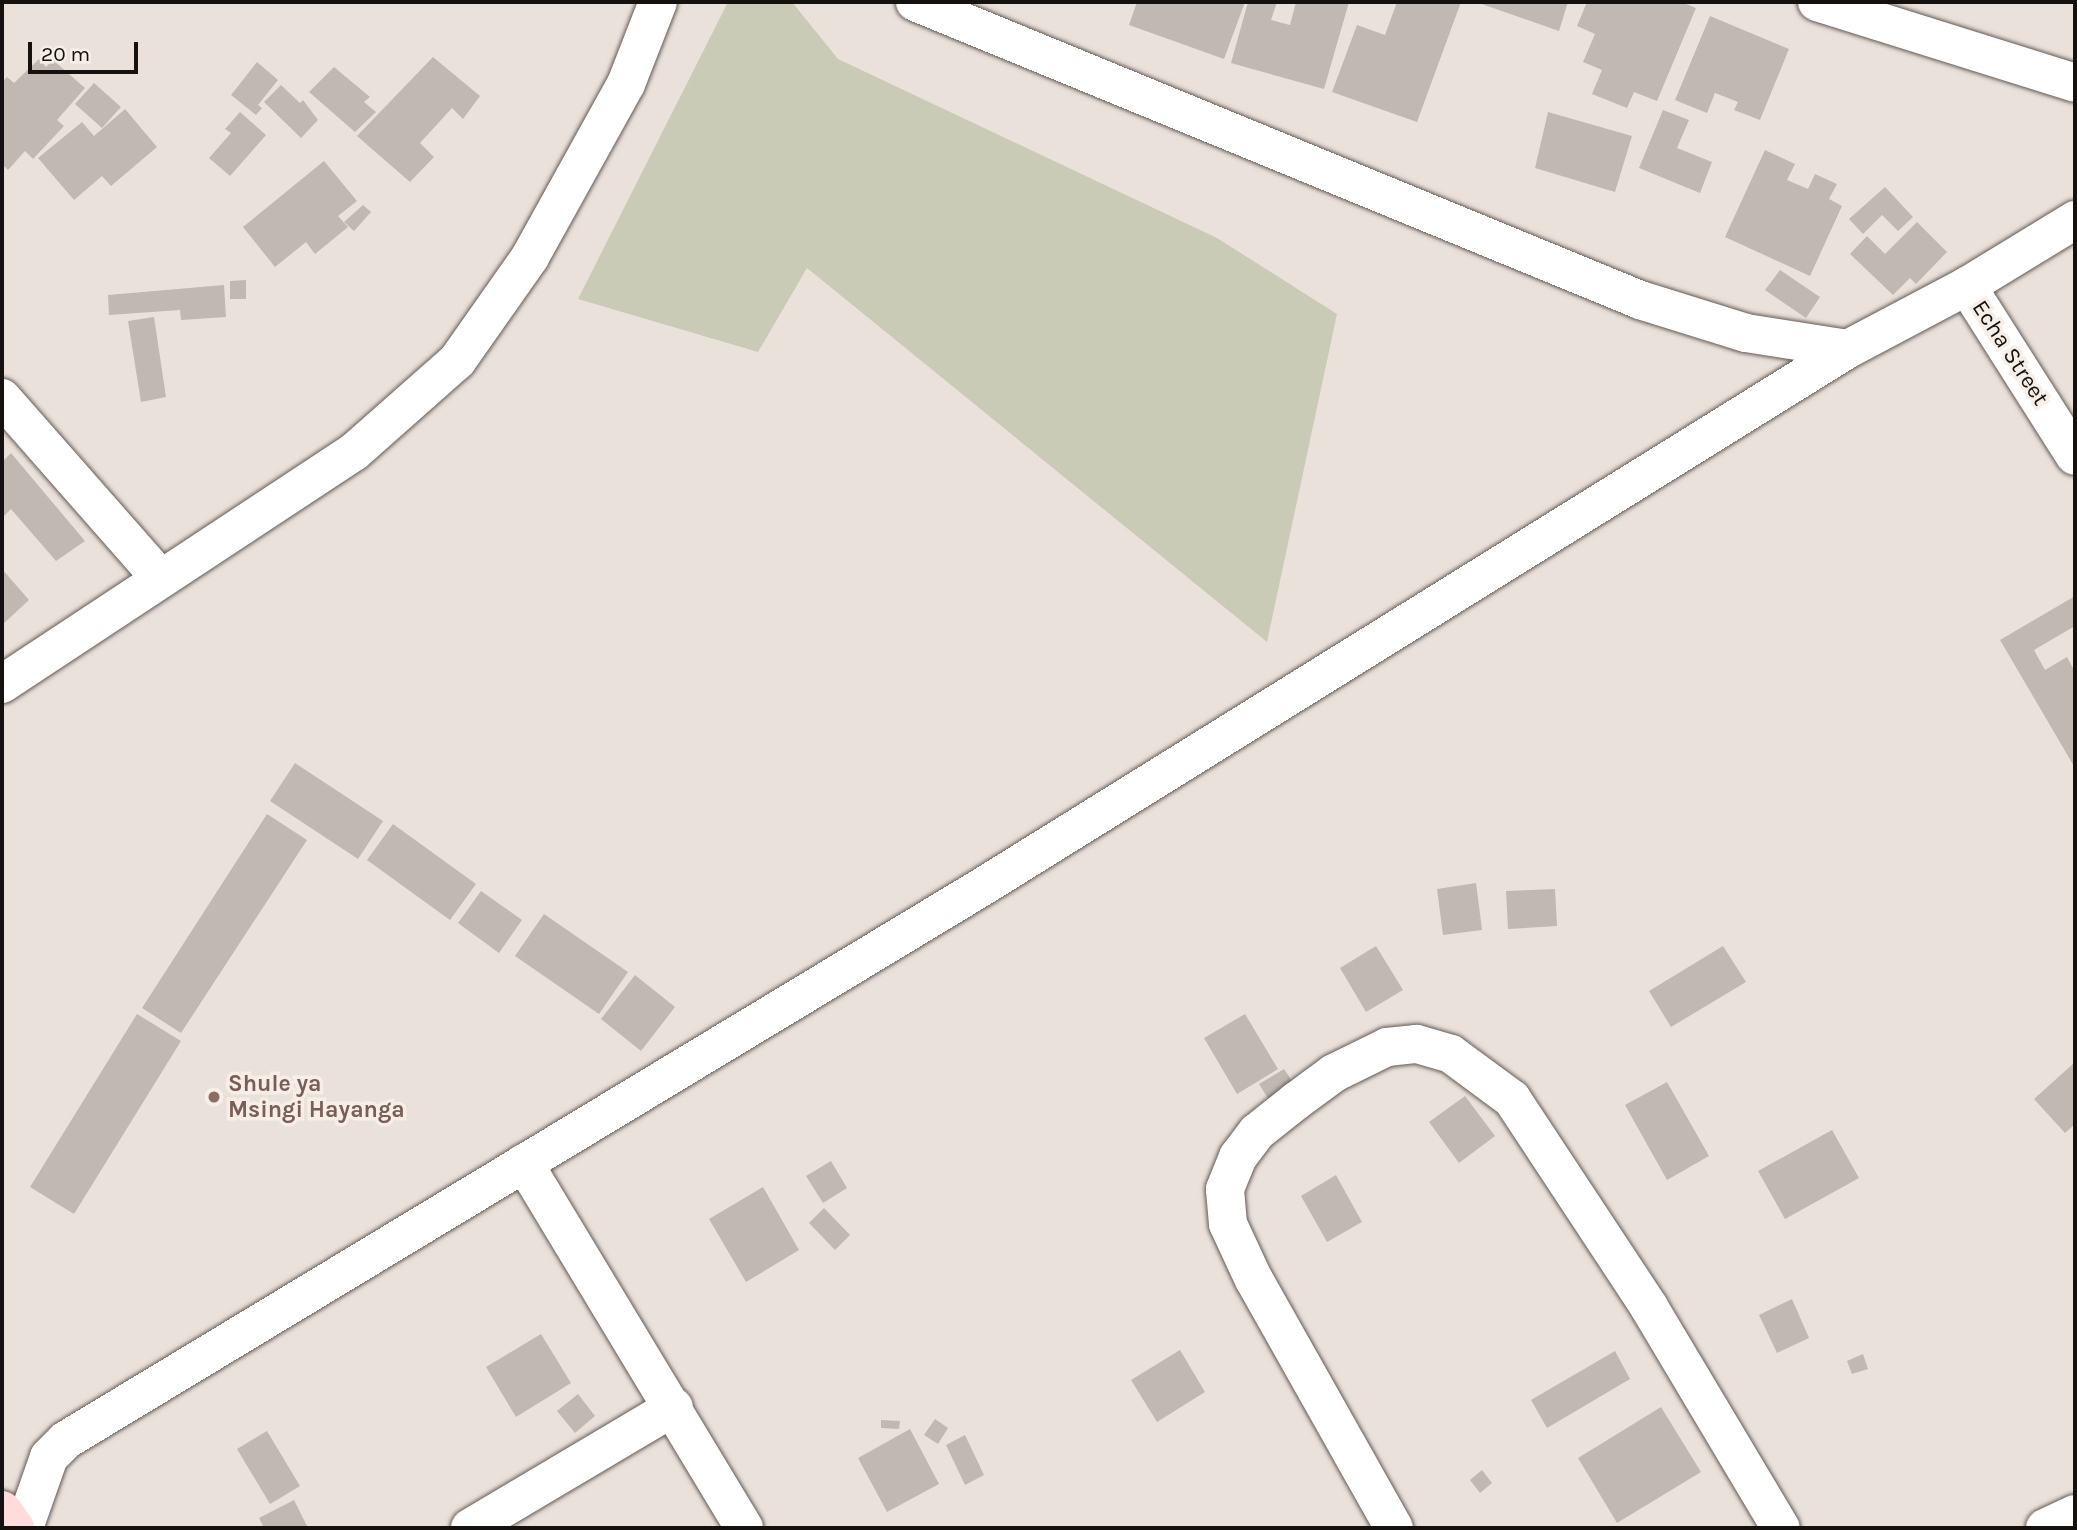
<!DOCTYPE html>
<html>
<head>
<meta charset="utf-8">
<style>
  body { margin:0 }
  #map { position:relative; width:2077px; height:1530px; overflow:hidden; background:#ebe1db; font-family:Karla,sans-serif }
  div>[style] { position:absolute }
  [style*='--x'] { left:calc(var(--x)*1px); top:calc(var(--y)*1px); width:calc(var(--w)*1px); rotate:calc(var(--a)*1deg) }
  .green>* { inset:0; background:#cacbb7 }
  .building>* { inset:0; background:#c1b8b2 }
  .roads { filter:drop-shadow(0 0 2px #625a54) drop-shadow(0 0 2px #625a54) }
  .street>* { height:38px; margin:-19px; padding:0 19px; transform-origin:19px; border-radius:19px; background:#fff }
  .secondary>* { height:38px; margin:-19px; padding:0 19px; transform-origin:19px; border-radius:19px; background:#fedcdb }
  .dots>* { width:19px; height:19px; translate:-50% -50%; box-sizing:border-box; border:4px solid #f8eee8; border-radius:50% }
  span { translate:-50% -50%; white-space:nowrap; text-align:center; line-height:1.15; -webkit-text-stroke:7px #f8eee8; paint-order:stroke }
  .street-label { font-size:23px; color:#15110f }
  .education-label { font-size:23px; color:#785e54; font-weight:700 }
  .left { translate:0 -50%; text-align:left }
  .frame { position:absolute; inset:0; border:4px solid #15110f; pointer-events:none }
  .scale { position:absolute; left:28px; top:42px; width:110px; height:32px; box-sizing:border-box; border:4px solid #15110f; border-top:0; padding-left:9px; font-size:21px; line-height:24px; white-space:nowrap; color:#15110f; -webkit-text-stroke:5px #f8eee8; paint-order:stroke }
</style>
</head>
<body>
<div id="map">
  <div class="green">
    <div style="clip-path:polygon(728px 2px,792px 2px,838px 59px,1217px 238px,1337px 314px,1267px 642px,807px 268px,758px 352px,578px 299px)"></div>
  </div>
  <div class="building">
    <div style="clip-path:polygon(1137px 2px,1245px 2px,1224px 59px,1129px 25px)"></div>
    <div style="clip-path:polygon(1248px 2px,1277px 2px,1271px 20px,1290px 25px,1296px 2px,1349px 2px,1324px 89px,1231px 63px)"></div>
    <div style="clip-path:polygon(1397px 2px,1461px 2px,1417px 122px,1332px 92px,1357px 25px,1385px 35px)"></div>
    <div style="clip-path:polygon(1476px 2px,1568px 2px,1559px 31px)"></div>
    <div style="clip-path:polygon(1587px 2px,1681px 2px,1696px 8px,1657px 101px,1634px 92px,1627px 108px,1592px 94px,1602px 70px,1583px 62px,1595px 34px,1577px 26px)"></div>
    <div style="clip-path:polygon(1710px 16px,1789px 49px,1760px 120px,1734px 110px,1738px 102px,1715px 93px,1707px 113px,1675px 100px)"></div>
    <div style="clip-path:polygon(433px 57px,480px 96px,463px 119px,452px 108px,420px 143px,434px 157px,410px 182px,357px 136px)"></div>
    <div style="clip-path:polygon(39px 59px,46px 67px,53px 60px,85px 88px,57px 120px,64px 126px,33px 159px,25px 151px,8px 170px,2px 164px,2px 82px,7px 77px,14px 83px)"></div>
    <div style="clip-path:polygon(257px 62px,278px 80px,258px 105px,262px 108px,256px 115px,231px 95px)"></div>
    <div style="clip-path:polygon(334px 67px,370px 97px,364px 102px,376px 112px,355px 132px,309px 92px)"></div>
    <div style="clip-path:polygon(94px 83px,121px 107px,102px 128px,75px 104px)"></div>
    <div style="clip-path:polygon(281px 85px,300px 103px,303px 100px,318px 120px,301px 138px,264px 102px)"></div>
    <div style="clip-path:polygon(125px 109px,157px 147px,111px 186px,102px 176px,74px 200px,38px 158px,82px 122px,94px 136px)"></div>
    <div style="clip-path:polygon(1663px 110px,1689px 120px,1677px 148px,1712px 162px,1700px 193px,1639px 168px)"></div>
    <div style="clip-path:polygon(240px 112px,266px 135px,230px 176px,209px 158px,231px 133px,225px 129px)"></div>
    <div style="clip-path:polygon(1548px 112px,1632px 136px,1615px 192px,1535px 168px)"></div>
    <div style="clip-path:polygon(1765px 150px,1795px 164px,1787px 180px,1808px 189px,1815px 174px,1837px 184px,1829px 199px,1842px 206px,1810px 276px,1725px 237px)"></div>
    <div style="clip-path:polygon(324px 161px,357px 201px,338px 216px,348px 227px,315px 254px,306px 242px,275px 267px,243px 227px)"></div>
    <div style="clip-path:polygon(1885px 187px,1913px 217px,1898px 231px,1882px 215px,1863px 234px,1849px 219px)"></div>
    <div style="clip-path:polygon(363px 205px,371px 212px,354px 231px,344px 222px)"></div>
    <div style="clip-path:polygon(1917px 222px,1947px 252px,1916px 284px,1910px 278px,1893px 295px,1850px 254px,1867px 236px,1885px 254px)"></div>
    <div style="clip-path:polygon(1780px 270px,1820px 297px,1806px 318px,1765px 290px)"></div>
    <div style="clip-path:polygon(246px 280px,246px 299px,230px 299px,230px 281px)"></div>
    <div style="clip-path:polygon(224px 285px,226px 317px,181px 320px,180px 310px,109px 315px,108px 295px)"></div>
    <div style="clip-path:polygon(154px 317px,166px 397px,141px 402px,128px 321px)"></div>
    <div style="clip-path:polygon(11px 453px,85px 541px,56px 561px,11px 509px,2px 518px,2px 462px)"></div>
    <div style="clip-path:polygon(2px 569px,29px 600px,2px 625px)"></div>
    <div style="clip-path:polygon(2075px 596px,2075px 626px,2034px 650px,2045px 670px,2067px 657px,2075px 672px,2075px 768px,2000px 640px)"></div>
    <div style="clip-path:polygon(295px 763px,383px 821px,358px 859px,270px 801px)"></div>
    <div style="clip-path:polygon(267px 814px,307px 840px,181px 1033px,142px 1008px)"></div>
    <div style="clip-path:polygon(393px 824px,476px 884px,450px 920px,367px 860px)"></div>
    <div style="clip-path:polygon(1476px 883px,1482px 930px,1443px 935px,1437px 889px)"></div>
    <div style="clip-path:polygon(1555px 889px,1557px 926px,1508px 929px,1506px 891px)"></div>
    <div style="clip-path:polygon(481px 891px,522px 920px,499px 953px,458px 923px)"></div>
    <div style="clip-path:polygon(544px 914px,628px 972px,599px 1014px,515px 956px)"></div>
    <div style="clip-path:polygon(1376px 946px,1403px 990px,1366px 1012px,1340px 968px)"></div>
    <div style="clip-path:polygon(1723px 946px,1746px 982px,1671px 1027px,1649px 991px)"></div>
    <div style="clip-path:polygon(635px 975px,675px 1007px,641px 1051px,601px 1019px)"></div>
    <div style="clip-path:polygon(137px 1014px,181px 1041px,74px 1214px,30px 1187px)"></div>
    <div style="clip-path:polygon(1245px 1014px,1278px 1069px,1237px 1094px,1204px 1038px)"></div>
    <div style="clip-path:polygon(2074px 1063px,2075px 1124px,2065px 1133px,2034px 1099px)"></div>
    <div style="clip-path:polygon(1284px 1069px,1294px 1084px,1269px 1100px,1259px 1084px)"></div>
    <div style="clip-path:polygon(1667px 1082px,1709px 1156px,1667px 1180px,1625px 1105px)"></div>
    <div style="clip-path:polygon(1465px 1096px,1495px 1136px,1459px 1163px,1429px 1122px)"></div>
    <div style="clip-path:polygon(1832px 1130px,1859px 1178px,1785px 1219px,1758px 1171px)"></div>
    <div style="clip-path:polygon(831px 1161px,847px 1188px,823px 1203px,806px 1176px)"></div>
    <div style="clip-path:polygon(1336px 1175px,1362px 1222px,1327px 1242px,1301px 1196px)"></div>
    <div style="clip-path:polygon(763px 1187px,799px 1250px,746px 1282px,709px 1219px)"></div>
    <div style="clip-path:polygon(824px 1208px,850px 1235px,835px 1250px,809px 1223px)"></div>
    <div style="clip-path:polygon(1792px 1299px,1809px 1338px,1777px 1353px,1759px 1315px)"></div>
    <div style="clip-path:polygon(541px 1334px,571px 1383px,516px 1417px,486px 1367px)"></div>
    <div style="clip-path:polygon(1180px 1350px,1205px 1392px,1157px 1422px,1131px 1380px)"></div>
    <div style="clip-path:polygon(1615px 1351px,1630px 1379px,1547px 1428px,1531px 1400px)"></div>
    <div style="clip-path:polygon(1863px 1354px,1868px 1369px,1852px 1374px,1847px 1361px)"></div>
    <div style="clip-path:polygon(578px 1394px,595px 1416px,575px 1433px,557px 1411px)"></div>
    <div style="clip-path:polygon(1661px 1407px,1701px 1472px,1617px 1523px,1578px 1458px)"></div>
    <div style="clip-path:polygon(935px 1419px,948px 1428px,938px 1444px,924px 1435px)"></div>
    <div style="clip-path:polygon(881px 1420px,900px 1421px,899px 1429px,881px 1428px)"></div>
    <div style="clip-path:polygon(910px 1429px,939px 1484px,887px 1512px,858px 1458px)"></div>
    <div style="clip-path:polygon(267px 1431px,300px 1486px,270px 1504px,237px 1449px)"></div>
    <div style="clip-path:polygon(965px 1435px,984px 1475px,965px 1485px,946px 1445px)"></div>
    <div style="clip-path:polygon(1482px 1470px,1492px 1483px,1480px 1493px,1470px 1480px)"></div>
    <div style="clip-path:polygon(294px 1500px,308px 1528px,264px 1528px,259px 1518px)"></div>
  </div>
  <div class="roads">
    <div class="street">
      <div style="--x:915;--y:2;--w:784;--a:22.34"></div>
      <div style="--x:1640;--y:300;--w:111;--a:17.3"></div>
      <div style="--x:1746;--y:333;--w:103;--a:8.9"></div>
      <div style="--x:1817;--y:2;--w:270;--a:17.4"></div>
      <div style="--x:1967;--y:286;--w:201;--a:57.6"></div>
      <div style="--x:2;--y:398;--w:238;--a:48.7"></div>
      <div style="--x:2;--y:684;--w:422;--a:-33.4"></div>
      <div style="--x:354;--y:452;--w:137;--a:-41.5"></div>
      <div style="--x:457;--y:361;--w:127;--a:-54.9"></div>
      <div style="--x:530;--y:257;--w:198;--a:-61"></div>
      <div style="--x:626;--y:84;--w:88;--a:-68.7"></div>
      <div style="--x:524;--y:1163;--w:426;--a:58.9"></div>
      <div style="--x:24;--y:1528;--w:75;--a:-70.6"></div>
      <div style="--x:49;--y:1457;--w:24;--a:-45"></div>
      <div style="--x:66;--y:1440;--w:1070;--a:-31.12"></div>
      <div style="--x:982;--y:887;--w:1020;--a:-31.85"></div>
      <div style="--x:1848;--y:349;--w:135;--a:-27.9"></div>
      <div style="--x:1967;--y:286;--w:127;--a:-31.4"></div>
      <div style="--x:470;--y:1528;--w:237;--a:-30.7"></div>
      <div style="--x:1394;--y:1528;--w:285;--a:-119.4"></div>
      <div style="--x:1254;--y:1280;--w:62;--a:-114.9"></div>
      <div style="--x:1228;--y:1224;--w:35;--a:-95"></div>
      <div style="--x:1225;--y:1189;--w:35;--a:-68"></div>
      <div style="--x:1238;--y:1157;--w:31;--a:-53"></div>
      <div style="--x:1257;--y:1132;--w:50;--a:-38.5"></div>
      <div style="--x:1296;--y:1101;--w:47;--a:-36.4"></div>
      <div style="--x:1334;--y:1073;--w:59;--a:-26.1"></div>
      <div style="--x:1387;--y:1047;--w:30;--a:-6"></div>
      <div style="--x:1417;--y:1044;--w:35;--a:16"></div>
      <div style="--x:1451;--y:1054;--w:76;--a:36.4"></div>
      <div style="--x:1512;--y:1099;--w:249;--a:56.6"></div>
      <div style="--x:1649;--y:1307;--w:257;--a:59.2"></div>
      <div style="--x:2045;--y:1528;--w:33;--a:-25"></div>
    </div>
    <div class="secondary">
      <div style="--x:2;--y:1510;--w:22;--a:54"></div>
    </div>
  </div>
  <div class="dots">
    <div style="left:214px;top:1097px;background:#8d6e63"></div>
  </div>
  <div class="street-label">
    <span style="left:2010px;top:353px;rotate:57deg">Echa Street</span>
  </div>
  <div class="education-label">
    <span class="left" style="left:228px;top:1097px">Shule ya<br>Msingi Hayanga</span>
  </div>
  <div class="frame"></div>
  <div class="scale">20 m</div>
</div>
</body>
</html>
